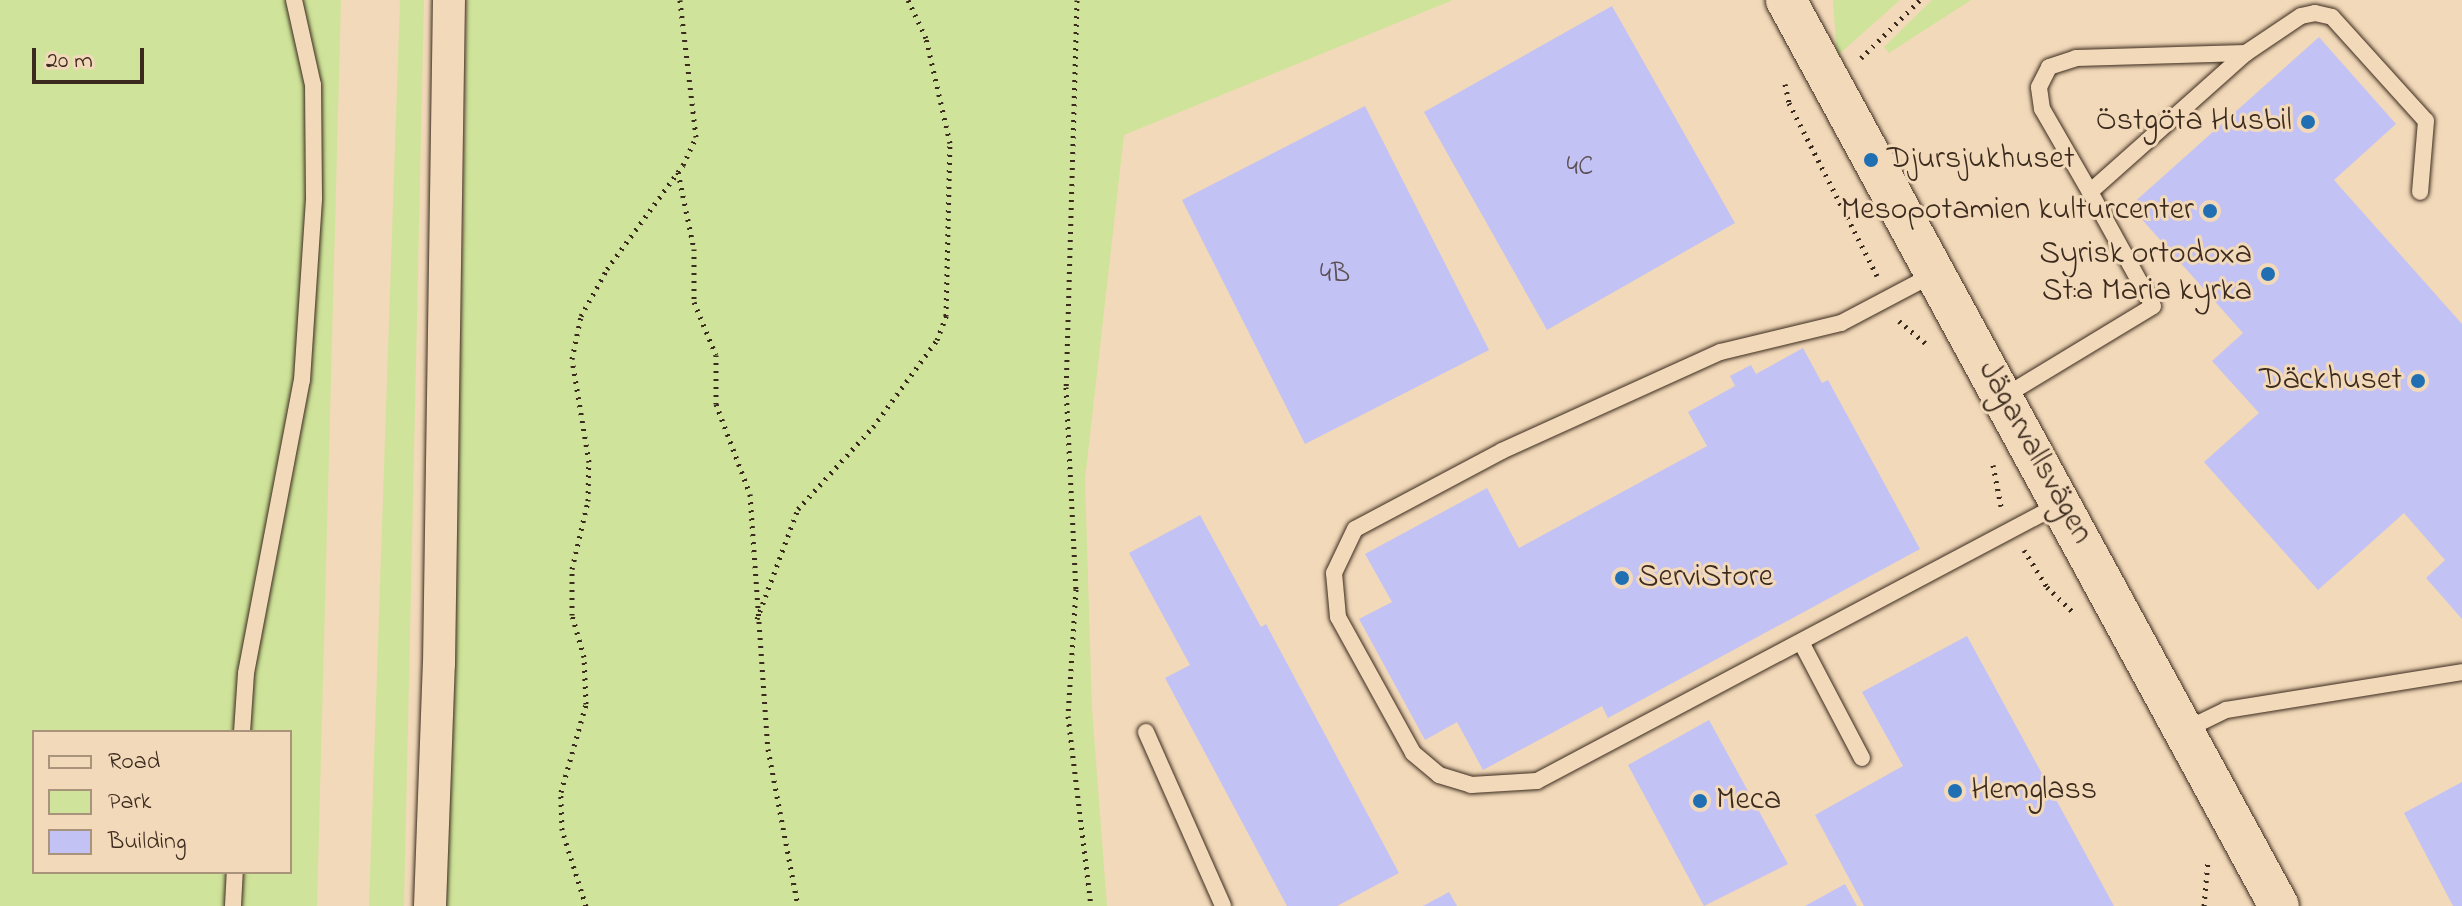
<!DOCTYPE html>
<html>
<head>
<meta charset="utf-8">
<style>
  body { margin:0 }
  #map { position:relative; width:2462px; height:906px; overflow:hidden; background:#f2d9b9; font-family:"Indie Flower",sans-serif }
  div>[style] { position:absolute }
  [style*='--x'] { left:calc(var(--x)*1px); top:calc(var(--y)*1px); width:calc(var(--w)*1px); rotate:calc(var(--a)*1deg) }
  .green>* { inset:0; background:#cfe49a }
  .building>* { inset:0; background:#c3c2f4 }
  .path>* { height:5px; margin-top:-2.5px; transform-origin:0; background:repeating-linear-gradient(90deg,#3b2a1e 0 2px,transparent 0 8px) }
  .roads { filter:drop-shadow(0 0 2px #3b2a1e) drop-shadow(0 0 2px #3b2a1e) }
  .service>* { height:16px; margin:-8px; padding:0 8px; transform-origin:8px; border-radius:8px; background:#f2d9b9 }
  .minor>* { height:32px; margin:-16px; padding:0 16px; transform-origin:16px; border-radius:16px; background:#f2d9b9 }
  .tertiary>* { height:40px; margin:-20px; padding:0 20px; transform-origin:20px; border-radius:20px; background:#f2d9b9 }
  .dots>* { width:22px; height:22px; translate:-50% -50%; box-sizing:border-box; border:4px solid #f2d9b9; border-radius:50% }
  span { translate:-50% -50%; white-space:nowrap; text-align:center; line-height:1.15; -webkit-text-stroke:6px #f2d9b9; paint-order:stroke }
  .number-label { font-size:28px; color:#5d5054 }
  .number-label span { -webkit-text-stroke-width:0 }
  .poi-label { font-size:32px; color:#3b2a1e }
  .right { translate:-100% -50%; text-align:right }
  .left { translate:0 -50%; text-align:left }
  .street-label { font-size:32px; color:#3b2a1e }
  .legend { position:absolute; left:32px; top:730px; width:260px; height:144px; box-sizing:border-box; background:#f2d9b9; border:2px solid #a9937b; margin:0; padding:10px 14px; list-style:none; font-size:24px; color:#3b2a1e }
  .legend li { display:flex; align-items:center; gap:16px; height:40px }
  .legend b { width:40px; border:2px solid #a9937b }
  .scale { position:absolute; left:32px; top:48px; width:112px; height:36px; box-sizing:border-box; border:4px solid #3b2a1e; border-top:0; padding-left:10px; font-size:24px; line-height:28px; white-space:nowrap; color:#3b2a1e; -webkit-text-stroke:6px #f2d9b9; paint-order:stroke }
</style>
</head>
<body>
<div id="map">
  <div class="green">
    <div style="clip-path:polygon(evenodd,0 0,341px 0,317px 906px,0 906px,0 0,34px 732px,290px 732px,290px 872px,34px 872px,34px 732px)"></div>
    <div style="clip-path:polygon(400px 0,424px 0,404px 906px,369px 906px)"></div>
    <div style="clip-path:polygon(467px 0,1453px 0,1124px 135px,1085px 479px,1092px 709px,1107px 906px,442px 906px,455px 655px)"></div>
    <div style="clip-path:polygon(1833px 0,1900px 0,1837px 56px)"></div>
    <div style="clip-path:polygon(1932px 0,1971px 0,1889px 53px,1884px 47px)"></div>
  </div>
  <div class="building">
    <div style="clip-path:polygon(1612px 6px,1735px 223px,1547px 330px,1424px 112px)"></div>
    <div style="clip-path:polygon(2319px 37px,2396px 124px,2334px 180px,2462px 324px,2462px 619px,2426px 578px,2445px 560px,2404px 513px,2318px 590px,2204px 462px,2259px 413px,2212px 361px,2243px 333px,2130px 206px)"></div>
    <div style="clip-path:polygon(1365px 106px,1489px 350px,1305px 444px,1182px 200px)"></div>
    <div style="clip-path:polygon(1803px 348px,1822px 383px,1828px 380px,1920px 549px,1608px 718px,1602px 706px,1483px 770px,1457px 722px,1425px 740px,1359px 619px,1392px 602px,1365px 554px,1487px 488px,1519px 548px,1707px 446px,1688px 412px,1735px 386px,1730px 376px,1751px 365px,1756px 374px)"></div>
    <div style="clip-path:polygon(1200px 515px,1261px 627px,1266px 624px,1399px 873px,1337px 906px,1287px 906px,1165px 678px,1190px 665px,1129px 553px)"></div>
    <div style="clip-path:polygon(1967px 636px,2114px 906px,1864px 906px,1815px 815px,1903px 766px,1862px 692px)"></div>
    <div style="clip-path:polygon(1709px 720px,1788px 864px,1704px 906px,1628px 765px)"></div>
    <div style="clip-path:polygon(2462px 782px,2462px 906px,2453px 906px,2404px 813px)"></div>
    <div style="clip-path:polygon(1845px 884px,1857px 906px,1805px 906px)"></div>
    <div style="clip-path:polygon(1449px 892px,1457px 906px,1423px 906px)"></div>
  </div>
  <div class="path">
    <div style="--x:1077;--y:0;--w:387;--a:91.6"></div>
    <div style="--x:1066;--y:387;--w:202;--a:87.2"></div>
    <div style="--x:1076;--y:589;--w:127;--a:93.6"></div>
    <div style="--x:1068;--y:716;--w:191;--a:83.1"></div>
    <div style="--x:1861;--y:58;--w:83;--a:-44.5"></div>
    <div style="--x:1785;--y:84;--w:19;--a:78"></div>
    <div style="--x:1789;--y:103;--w:194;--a:63"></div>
    <div style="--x:678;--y:172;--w:79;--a:78.3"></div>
    <div style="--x:694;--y:249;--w:53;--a:90"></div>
    <div style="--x:694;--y:302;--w:57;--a:67.5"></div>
    <div style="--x:716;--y:355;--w:49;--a:90"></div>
    <div style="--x:716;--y:404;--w:96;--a:69.3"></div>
    <div style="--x:750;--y:494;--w:256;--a:86"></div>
    <div style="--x:768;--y:749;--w:160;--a:79.2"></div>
    <div style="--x:1899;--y:321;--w:38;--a:40"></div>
    <div style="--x:1993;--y:465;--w:42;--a:79"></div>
    <div style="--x:2024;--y:550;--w:44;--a:58.1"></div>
    <div style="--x:2047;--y:587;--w:35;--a:44"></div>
    <div style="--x:757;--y:619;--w:117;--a:-69.6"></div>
    <div style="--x:798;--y:509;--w:111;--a:-47.6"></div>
    <div style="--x:873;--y:427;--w:108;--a:-53.7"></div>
    <div style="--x:937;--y:340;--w:26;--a:-69"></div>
    <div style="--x:946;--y:316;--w:173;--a:-88.7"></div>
    <div style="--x:950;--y:143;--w:108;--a:-102.9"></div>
    <div style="--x:926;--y:38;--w:42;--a:-115.3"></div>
    <div style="--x:586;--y:906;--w:80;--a:-107.5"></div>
    <div style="--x:562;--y:830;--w:38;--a:-92"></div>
    <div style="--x:561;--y:792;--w:91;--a:-74.1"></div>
    <div style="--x:586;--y:704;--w:47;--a:-92.4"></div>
    <div style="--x:584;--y:657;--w:44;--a:-105.9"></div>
    <div style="--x:572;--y:615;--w:46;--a:-90"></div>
    <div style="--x:572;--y:569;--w:70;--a:-76.8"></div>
    <div style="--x:588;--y:501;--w:39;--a:-89"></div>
    <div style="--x:589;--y:462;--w:104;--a:-99.4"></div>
    <div style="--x:572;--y:359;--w:44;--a:-78.2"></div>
    <div style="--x:581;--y:316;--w:54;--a:-61"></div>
    <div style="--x:607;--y:269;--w:129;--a:-53.8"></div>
    <div style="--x:683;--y:165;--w:31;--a:-65"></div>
    <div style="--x:696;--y:137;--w:138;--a:-96.7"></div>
    <div style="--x:2204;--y:906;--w:46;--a:-85"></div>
  </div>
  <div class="roads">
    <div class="service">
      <div style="--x:2090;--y:192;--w:96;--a:-120"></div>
      <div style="--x:2042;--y:109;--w:22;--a:-98"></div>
      <div style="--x:2039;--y:87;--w:22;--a:-63"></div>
      <div style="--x:2049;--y:67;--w:28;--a:-18"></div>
      <div style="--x:2076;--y:58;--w:170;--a:-1.7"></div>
      <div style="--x:1934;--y:274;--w:105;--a:152.2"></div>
      <div style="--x:1841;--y:323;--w:124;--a:166.5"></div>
      <div style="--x:1720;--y:352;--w:239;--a:155.6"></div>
      <div style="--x:1502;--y:451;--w:166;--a:152"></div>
      <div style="--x:1355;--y:529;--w:49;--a:115.5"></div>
      <div style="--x:1334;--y:573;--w:44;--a:84.8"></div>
      <div style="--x:1338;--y:617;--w:155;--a:61.1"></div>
      <div style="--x:1413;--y:753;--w:34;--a:40"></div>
      <div style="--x:1439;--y:775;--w:34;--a:17"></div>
      <div style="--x:1471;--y:785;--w:66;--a:-3.5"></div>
      <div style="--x:1537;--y:781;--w:594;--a:-27.9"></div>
      <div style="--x:2003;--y:397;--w:175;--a:-31.2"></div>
      <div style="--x:2153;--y:306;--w:130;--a:-118.9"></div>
      <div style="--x:2090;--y:192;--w:209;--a:-41.7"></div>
      <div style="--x:2246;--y:53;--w:66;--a:-33.9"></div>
      <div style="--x:2301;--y:16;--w:14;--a:-12"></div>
      <div style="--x:2315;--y:13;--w:17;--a:13"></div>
      <div style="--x:2332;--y:17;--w:140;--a:47.9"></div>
      <div style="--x:2426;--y:121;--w:71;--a:94.8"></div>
      <div style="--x:1801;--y:642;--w:131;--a:62.3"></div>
      <div style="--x:2185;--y:730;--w:46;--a:-26"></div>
      <div style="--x:2226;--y:710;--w:239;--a:-9.1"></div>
      <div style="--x:242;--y:732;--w:59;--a:-86.1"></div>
      <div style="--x:246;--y:673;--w:298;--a:-79.2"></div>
      <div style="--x:302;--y:380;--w:182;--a:-86.2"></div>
      <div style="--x:314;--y:198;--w:113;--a:-90.5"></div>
      <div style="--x:313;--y:85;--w:87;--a:-102.6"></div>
      <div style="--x:1146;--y:732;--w:190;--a:66.1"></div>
      <div style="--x:233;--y:906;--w:34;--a:-87"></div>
    </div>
    <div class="minor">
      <div style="--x:430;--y:906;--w:242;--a:-87.9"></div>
      <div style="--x:439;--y:664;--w:664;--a:-89.14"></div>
    </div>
    <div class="tertiary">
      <div style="--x:1786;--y:0;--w:1031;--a:61.45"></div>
    </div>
  </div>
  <div class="dots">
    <div style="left:2308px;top:122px;background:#1f6fb2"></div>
    <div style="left:1871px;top:160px;background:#1f6fb2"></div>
    <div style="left:2210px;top:211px;background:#1f6fb2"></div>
    <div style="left:2268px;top:274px;background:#1f6fb2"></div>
    <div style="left:2418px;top:381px;background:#1f6fb2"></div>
    <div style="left:1622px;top:578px;background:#1f6fb2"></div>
    <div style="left:1955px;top:791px;background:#1f6fb2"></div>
    <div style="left:1700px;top:801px;background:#1f6fb2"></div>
  </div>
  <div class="number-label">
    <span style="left:1580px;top:168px">4C</span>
    <span style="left:1335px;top:275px">4B</span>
  </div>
  <div class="poi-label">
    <span class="right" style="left:2292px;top:122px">Östgöta Husbil</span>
    <span class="left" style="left:1887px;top:160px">Djursjukhuset</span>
    <span class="right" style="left:2194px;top:211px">Mesopotamien kulturcenter</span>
    <span class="right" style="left:2252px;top:274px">Syrisk ortodoxa<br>St:a Maria kyrka</span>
    <span class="right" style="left:2402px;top:381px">Däckhuset</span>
    <span class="left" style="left:1638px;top:578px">ServiStore</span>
    <span class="left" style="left:1971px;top:791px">Hemglass</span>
    <span class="left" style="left:1716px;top:801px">Meca</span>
  </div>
  <div class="street-label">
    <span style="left:2034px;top:453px;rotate:61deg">Jägarvallsvägen</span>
  </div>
  <ul class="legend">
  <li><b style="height:10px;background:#f2d9b9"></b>Road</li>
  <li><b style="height:22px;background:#cfe49a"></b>Park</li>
  <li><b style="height:22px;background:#c3c2f4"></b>Building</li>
  </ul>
  <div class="scale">20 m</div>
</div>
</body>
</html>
